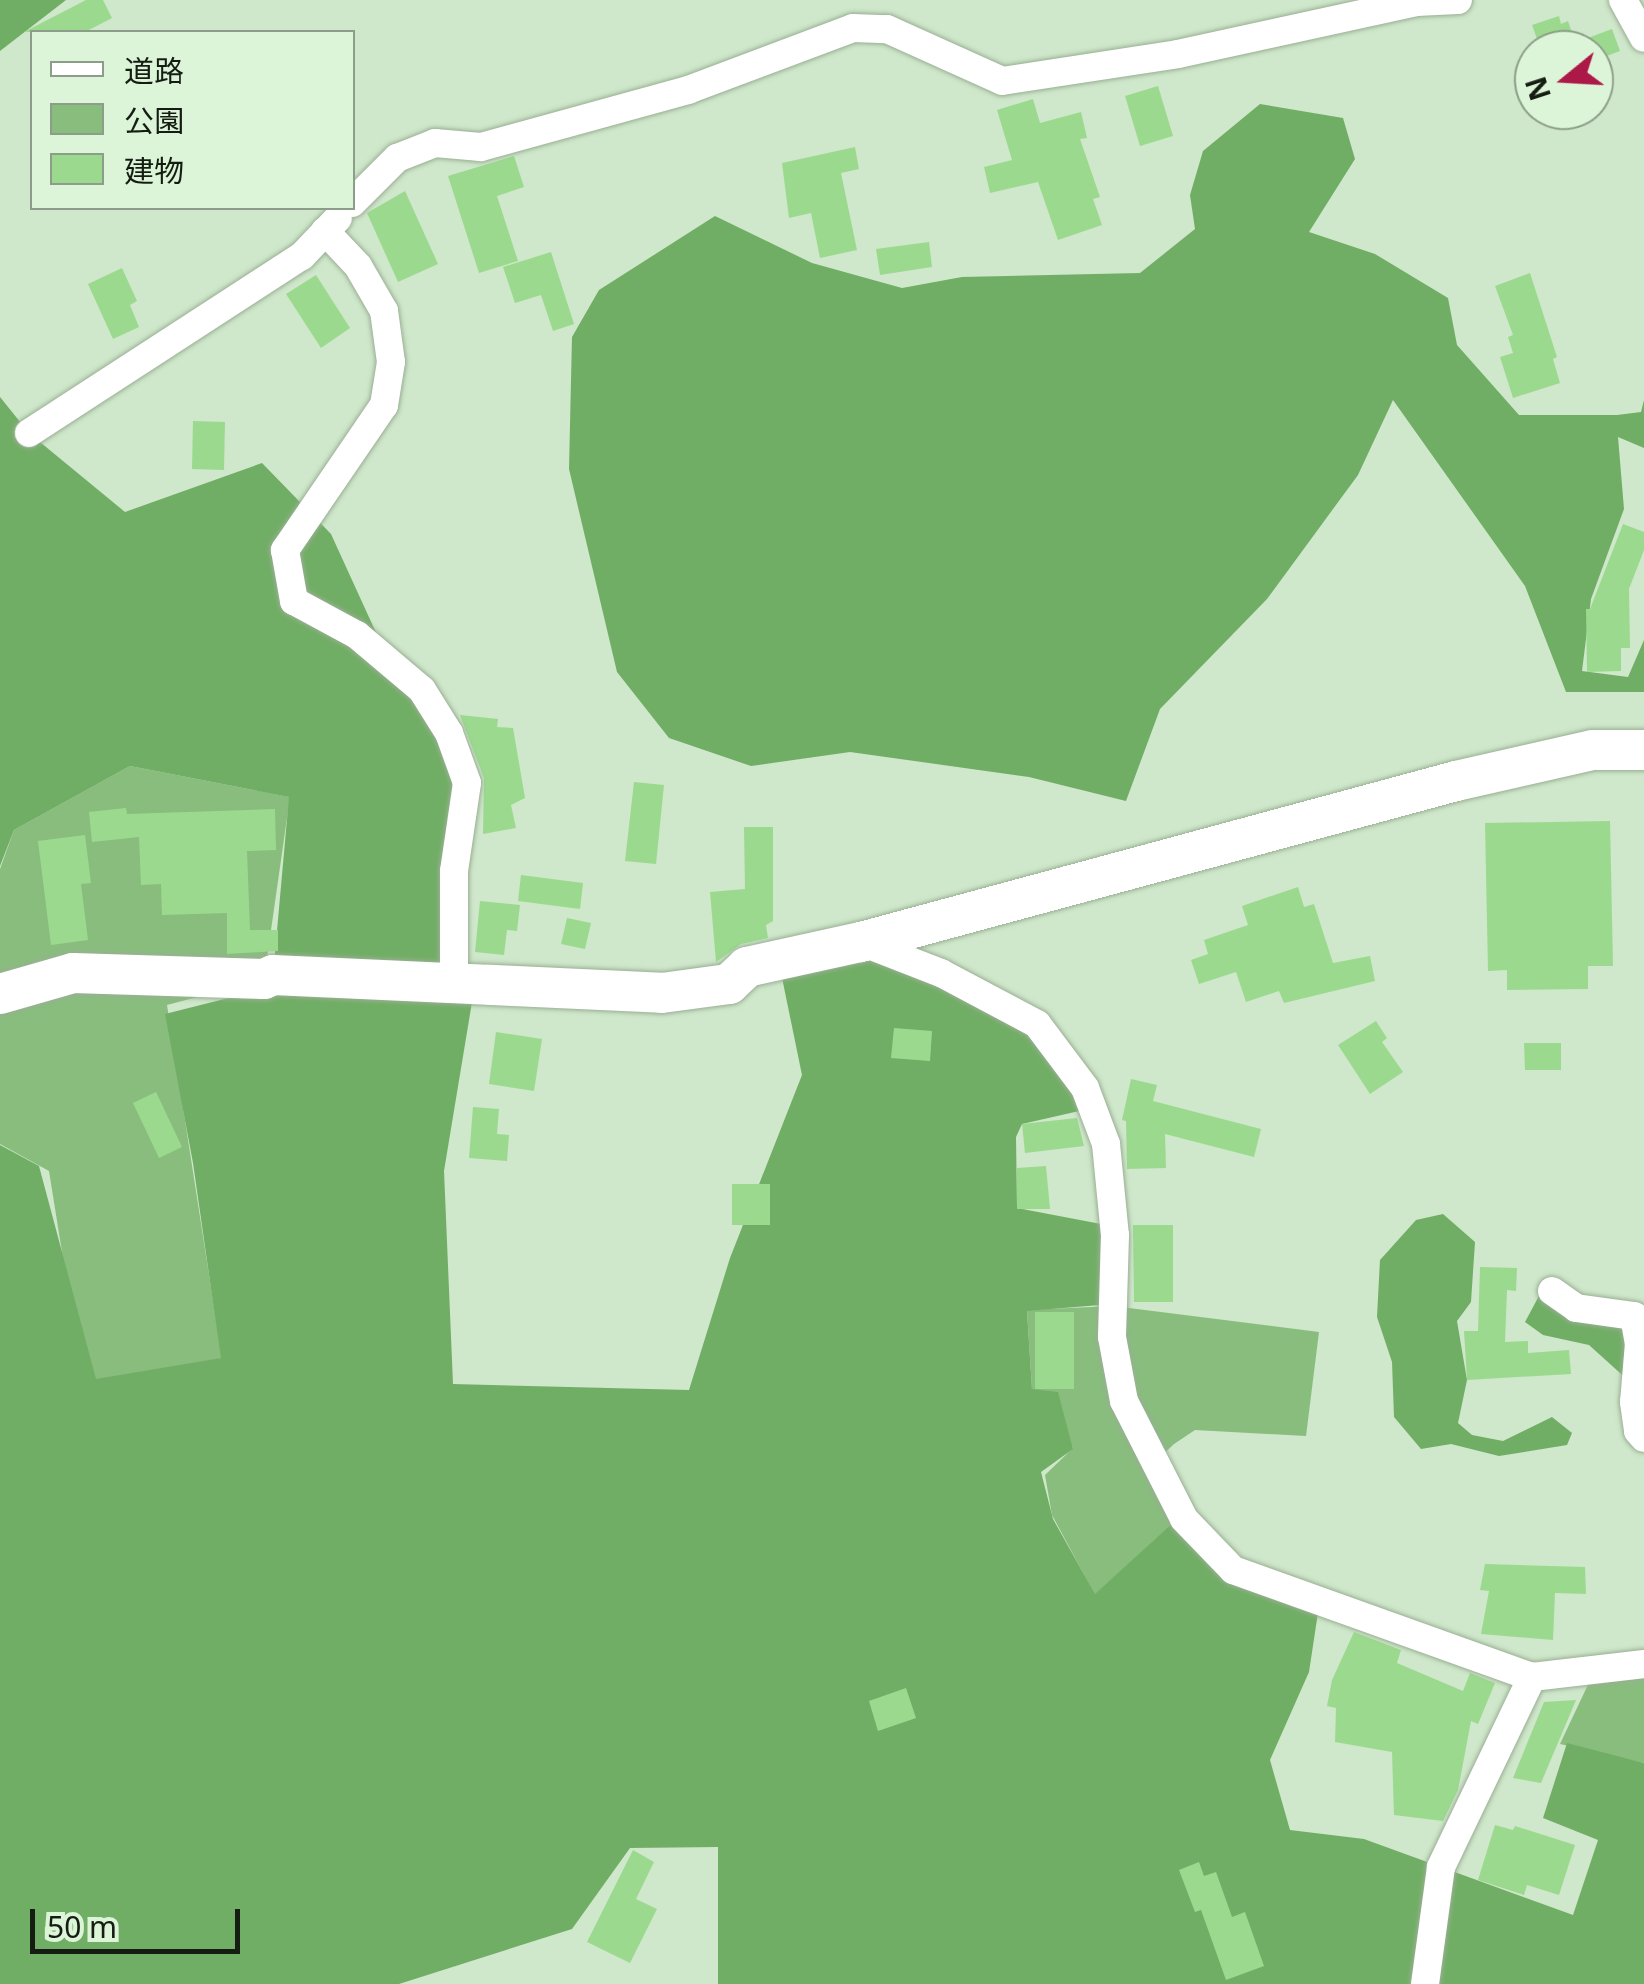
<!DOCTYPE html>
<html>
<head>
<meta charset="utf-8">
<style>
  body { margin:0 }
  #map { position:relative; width:1644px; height:1984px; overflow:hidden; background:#cfe7ca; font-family:"Noto Sans","Noto Sans JP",sans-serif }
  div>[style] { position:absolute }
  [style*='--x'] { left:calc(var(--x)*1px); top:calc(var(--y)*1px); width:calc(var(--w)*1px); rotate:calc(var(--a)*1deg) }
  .green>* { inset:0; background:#89bd7e }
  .forest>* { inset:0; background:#71ae65 }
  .building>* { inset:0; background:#9bda8e }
  .roads { filter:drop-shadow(0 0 2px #99af94) drop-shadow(0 0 2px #99af94) }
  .street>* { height:28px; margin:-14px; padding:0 14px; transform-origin:14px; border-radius:14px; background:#fff }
  .secondary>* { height:40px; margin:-20px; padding:0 20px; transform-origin:20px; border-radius:20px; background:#fff }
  span { translate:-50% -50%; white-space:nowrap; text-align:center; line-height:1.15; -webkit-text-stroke:9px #dcf4d7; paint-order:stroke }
  .legend { position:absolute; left:30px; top:30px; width:325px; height:180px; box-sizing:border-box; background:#dcf4d7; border:2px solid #8c9e89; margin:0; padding:12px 18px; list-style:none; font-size:30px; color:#151d13 }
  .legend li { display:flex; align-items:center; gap:20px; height:50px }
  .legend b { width:50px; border:2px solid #8c9e89 }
  .north { position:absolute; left:1514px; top:30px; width:100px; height:100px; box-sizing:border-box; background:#dcf4d7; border:2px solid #8c9e89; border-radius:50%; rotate:252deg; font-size:28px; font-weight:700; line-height:40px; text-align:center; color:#151d13 }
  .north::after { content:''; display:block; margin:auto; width:35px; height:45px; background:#ac1847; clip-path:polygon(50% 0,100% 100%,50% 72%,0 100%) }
  .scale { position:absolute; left:30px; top:1909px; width:210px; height:45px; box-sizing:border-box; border:5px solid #151d13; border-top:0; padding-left:12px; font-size:30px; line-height:35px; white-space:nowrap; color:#151d13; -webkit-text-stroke:8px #dcf4d7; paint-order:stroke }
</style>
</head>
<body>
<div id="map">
  <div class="green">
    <div style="clip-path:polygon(130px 766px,290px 797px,264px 979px,167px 1005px,222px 1358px,84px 1389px,49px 1171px,0 1144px,0 869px,14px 830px)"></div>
    <div style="clip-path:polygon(1113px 1306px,1319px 1332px,1306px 1436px,1195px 1430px,1174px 1444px,1155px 1462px,1179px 1517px,1095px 1595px,1052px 1515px,1045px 1475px,1073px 1448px,1032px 1389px,1027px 1310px)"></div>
    <div style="clip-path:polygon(1644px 1665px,1644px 1763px,1560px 1744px,1593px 1674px)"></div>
  </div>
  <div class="forest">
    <div style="clip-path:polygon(0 0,66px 0,0 51px)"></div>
    <div style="clip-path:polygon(1260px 104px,1343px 118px,1355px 159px,1309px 232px,1375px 254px,1448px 298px,1457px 345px,1519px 415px,1617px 415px,1641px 412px,1644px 400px,1644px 448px,1618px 437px,1624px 509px,1591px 599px,1582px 671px,1628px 677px,1644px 640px,1644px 692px,1566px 692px,1525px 586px,1393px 400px,1358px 475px,1267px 599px,1160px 709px,1126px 801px,1029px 777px,850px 752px,751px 766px,669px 738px,617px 672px,569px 469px,572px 337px,599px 290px,715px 216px,812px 263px,902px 288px,962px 277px,1140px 273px,1195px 229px,1190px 195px,1203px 151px)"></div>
    <div style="clip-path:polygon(0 397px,29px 433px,125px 512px,262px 463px,331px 534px,394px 672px,451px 754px,456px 860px,436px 984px,273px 975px,289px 797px,130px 766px,14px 830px,0 866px)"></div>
    <div style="clip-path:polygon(861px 942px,1037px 1024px,1088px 1109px,1022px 1124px,1016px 1137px,1017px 1208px,1101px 1224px,1100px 1305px,1027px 1311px,1032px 1389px,1058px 1392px,1073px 1449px,1041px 1472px,1053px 1519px,1095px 1594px,1179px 1517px,1234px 1571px,1319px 1606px,1309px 1672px,1270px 1760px,1290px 1830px,1364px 1839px,1573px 1915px,1598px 1840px,1543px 1818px,1567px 1743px,1644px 1763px,1644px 1984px,718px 1984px,718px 1847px,630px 1848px,572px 1929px,399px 1984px,0 1984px,0 1145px,39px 1166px,96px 1379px,221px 1358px,193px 1163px,165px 1014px,280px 985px,473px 996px,444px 1171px,453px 1384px,689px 1390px,730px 1258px,802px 1075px,780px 968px)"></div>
    <div style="clip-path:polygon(1443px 1214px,1475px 1242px,1471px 1302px,1457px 1321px,1467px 1380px,1458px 1423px,1472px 1435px,1503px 1441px,1552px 1417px,1572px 1433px,1567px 1445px,1499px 1456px,1451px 1444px,1421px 1449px,1394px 1417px,1392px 1362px,1377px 1317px,1380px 1260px,1416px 1220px)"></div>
    <div style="clip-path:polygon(1540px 1294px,1627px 1324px,1630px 1382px,1589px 1345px,1543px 1335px,1525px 1322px)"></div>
  </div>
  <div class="building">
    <div style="clip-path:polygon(86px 0,103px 0,112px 18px,85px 32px,24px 32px)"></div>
    <div style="clip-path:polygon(1559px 16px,1561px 24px,1568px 21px,1578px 50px,1541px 50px,1532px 25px)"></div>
    <div style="clip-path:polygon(1612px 29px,1620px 51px,1596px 60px,1588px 38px)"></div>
    <div style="clip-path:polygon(1158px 86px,1173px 136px,1140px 146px,1125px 96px)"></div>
    <div style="clip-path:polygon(1033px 99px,1040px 123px,1081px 112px,1087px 138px,1080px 139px,1100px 197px,1093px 199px,1102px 225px,1058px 240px,1038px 182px,990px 193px,984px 167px,1012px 160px,997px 110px)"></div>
    <div style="clip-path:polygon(855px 147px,859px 169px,841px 173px,857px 250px,820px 258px,811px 213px,789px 218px,782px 163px)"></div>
    <div style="clip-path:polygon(514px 156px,524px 187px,497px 196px,518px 261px,479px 273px,448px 176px)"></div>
    <div style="clip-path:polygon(405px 191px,438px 264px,398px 282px,367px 213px)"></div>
    <div style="clip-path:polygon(929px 242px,932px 267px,880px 275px,876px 249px)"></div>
    <div style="clip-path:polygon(551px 252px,574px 324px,553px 331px,541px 295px,515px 303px,503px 267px)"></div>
    <div style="clip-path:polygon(122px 268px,137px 301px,130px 305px,139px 327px,113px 339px,88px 284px)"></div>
    <div style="clip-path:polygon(1530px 273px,1557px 357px,1553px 359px,1560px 383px,1513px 398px,1500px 357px,1513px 353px,1508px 337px,1513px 335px,1495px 286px)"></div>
    <div style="clip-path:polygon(316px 275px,350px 328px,321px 348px,286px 294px)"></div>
    <div style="clip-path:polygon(193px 421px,225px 422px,224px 470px,192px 469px)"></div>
    <div style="clip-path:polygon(1623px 524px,1644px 532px,1644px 550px,1629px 589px,1630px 648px,1621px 648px,1621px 671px,1587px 672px,1586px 609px,1590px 609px)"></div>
    <div style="clip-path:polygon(460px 715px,498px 719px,497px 727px,513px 728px,525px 798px,511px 805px,516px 828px,483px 834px,484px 778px)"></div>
    <div style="clip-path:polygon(634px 782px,664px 785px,656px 864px,625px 861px)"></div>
    <div style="clip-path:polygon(126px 808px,127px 814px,275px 809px,276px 850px,247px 851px,250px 930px,278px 930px,278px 951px,227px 954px,227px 913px,162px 915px,161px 884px,141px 885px,139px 837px,92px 842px,89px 812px)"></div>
    <div style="clip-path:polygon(1610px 821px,1613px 966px,1588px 966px,1588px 989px,1507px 990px,1507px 970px,1488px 971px,1485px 823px)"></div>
    <div style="clip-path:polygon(744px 827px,773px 827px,773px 921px,766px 925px,768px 938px,741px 944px,716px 962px,710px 892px,745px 889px)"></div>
    <div style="clip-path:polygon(85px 835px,91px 883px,81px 884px,88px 940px,51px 945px,38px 841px)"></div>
    <div style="clip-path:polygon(521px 875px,583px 883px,580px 909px,518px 901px)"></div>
    <div style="clip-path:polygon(1298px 887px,1304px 907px,1314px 904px,1333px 963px,1370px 956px,1375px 981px,1284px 1003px,1279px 991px,1246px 1002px,1236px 972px,1199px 984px,1191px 960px,1208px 954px,1204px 940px,1248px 925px,1242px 906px)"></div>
    <div style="clip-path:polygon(480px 901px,520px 905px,517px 931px,507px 930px,504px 955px,475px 952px)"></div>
    <div style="clip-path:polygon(567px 918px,591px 923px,585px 949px,561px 944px)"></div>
    <div style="clip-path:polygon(1376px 1021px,1387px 1038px,1382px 1042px,1403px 1072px,1370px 1094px,1338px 1045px)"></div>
    <div style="clip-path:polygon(894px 1028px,932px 1031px,930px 1061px,891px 1058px)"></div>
    <div style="clip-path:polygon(496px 1032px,542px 1039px,534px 1091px,489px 1084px)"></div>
    <div style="clip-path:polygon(1524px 1043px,1561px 1043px,1561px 1070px,1525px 1070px)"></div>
    <div style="clip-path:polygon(1131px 1079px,1157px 1085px,1153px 1101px,1261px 1129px,1254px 1157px,1165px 1134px,1166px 1168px,1127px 1169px,1126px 1121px,1122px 1120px)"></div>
    <div style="clip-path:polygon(156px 1092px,182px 1147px,159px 1158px,133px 1103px)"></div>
    <div style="clip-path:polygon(473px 1107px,499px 1109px,497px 1134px,509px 1135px,507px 1161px,469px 1158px)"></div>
    <div style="clip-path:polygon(1077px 1118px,1084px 1146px,1025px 1153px,1022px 1124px)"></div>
    <div style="clip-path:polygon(1046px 1166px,1050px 1209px,1017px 1209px,1017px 1168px)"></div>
    <div style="clip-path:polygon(732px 1184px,770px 1184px,770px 1225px,732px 1225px)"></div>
    <div style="clip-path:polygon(1133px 1225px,1173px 1225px,1173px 1302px,1134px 1302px)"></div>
    <div style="clip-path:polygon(1480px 1267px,1517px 1268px,1516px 1291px,1507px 1290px,1505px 1342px,1528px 1341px,1528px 1353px,1569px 1350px,1571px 1374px,1467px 1380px,1464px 1331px,1478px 1331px)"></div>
    <div style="clip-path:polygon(1035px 1312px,1074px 1312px,1074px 1389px,1035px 1389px)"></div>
    <div style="clip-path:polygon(1485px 1564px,1585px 1567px,1586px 1594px,1555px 1593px,1553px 1640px,1481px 1634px,1489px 1591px,1480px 1590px)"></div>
    <div style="clip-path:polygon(1354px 1632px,1401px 1650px,1397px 1663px,1463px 1691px,1470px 1673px,1495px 1683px,1478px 1724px,1471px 1721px,1458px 1790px,1443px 1821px,1394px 1815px,1392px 1752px,1335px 1742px,1336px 1708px,1327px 1706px,1332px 1680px)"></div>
    <div style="clip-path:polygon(906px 1688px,916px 1718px,878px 1731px,869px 1701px)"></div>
    <div style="clip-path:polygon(1576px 1700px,1541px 1783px,1513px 1778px,1544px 1702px)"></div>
    <div style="clip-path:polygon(1495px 1825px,1513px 1830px,1515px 1826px,1575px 1845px,1559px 1895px,1527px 1885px,1524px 1895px,1478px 1880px)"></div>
    <div style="clip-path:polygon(633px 1850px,654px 1862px,636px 1899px,657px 1909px,630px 1963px,587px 1942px)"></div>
    <div style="clip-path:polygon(1199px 1862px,1204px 1876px,1216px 1872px,1232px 1917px,1245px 1912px,1264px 1966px,1226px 1980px,1201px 1910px,1195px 1912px,1179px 1870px)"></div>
  </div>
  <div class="roads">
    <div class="street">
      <div style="--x:1623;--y:0;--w:43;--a:61.1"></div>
      <div style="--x:352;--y:203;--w:64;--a:-45"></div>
      <div style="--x:397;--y:158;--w:41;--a:-21.5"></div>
      <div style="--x:435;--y:143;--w:46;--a:5"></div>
      <div style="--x:481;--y:147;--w:215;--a:-15.4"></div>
      <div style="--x:688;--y:90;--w:176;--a:-20.6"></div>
      <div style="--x:853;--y:28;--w:34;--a:2"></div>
      <div style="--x:887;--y:29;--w:126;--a:24.3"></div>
      <div style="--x:1002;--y:81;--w:178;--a:-8.7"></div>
      <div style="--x:1178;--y:54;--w:244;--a:-12.3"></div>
      <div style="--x:1416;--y:2;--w:42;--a:-2.7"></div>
      <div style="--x:325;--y:231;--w:48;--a:46.7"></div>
      <div style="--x:358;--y:266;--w:52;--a:60"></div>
      <div style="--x:384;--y:311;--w:51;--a:82.2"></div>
      <div style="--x:391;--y:362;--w:44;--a:99.2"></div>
      <div style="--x:384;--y:405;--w:176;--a:124.3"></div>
      <div style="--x:285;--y:550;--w:52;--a:80"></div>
      <div style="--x:294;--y:601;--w:72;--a:28.4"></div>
      <div style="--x:357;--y:635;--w:85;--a:40.2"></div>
      <div style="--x:422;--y:690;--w:51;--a:57.9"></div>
      <div style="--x:449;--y:733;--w:53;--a:70.2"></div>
      <div style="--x:467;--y:783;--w:89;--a:98.4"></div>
      <div style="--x:454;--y:871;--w:114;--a:90"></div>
      <div style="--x:29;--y:433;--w:325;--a:-33"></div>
      <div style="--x:302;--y:256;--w:52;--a:-46.5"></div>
      <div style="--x:861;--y:942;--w:86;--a:21.2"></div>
      <div style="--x:941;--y:973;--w:109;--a:28"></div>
      <div style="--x:1037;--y:1024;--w:80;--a:53.1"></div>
      <div style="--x:1085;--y:1088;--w:60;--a:69.4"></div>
      <div style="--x:1106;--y:1144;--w:91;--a:84.4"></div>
      <div style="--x:1115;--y:1235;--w:102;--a:91.7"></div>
      <div style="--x:1112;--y:1337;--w:65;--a:79.4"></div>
      <div style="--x:1124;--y:1401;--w:132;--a:63"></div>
      <div style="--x:1184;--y:1519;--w:71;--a:46.1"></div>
      <div style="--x:1233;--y:1570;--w:318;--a:19.7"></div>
      <div style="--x:1532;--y:1677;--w:113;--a:-6.6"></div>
      <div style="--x:1552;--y:1291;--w:29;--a:35"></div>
      <div style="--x:1576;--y:1308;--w:59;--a:7.9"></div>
      <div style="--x:1634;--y:1316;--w:27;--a:80"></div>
      <div style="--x:1639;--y:1343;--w:59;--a:94.8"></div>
      <div style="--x:1634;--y:1402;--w:29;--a:82"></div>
      <div style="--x:1638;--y:1431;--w:9;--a:49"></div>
      <div style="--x:1425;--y:1984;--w:118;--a:-82.2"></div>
      <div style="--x:1441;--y:1867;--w:211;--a:-64.4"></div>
    </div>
    <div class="secondary">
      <div style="--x:0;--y:994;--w:76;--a:-16"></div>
      <div style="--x:73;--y:973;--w:191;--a:1.8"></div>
      <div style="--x:264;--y:979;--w:10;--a:-24"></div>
      <div style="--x:273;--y:975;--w:389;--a:2.6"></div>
      <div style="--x:662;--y:993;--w:68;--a:-7.7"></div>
      <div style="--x:729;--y:984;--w:25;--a:-43"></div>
      <div style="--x:747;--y:967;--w:117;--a:-12.4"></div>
      <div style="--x:861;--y:942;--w:616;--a:-15.14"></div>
      <div style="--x:1456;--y:781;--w:140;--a:-12.8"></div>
      <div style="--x:1593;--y:750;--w:51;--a:0"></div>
    </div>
  </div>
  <ul class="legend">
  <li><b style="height:12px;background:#fff"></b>道路</li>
  <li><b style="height:28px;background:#89bd7e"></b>公園</li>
  <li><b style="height:28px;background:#9bda8e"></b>建物</li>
  </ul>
  <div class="north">N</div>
  <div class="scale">50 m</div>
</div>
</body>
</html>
